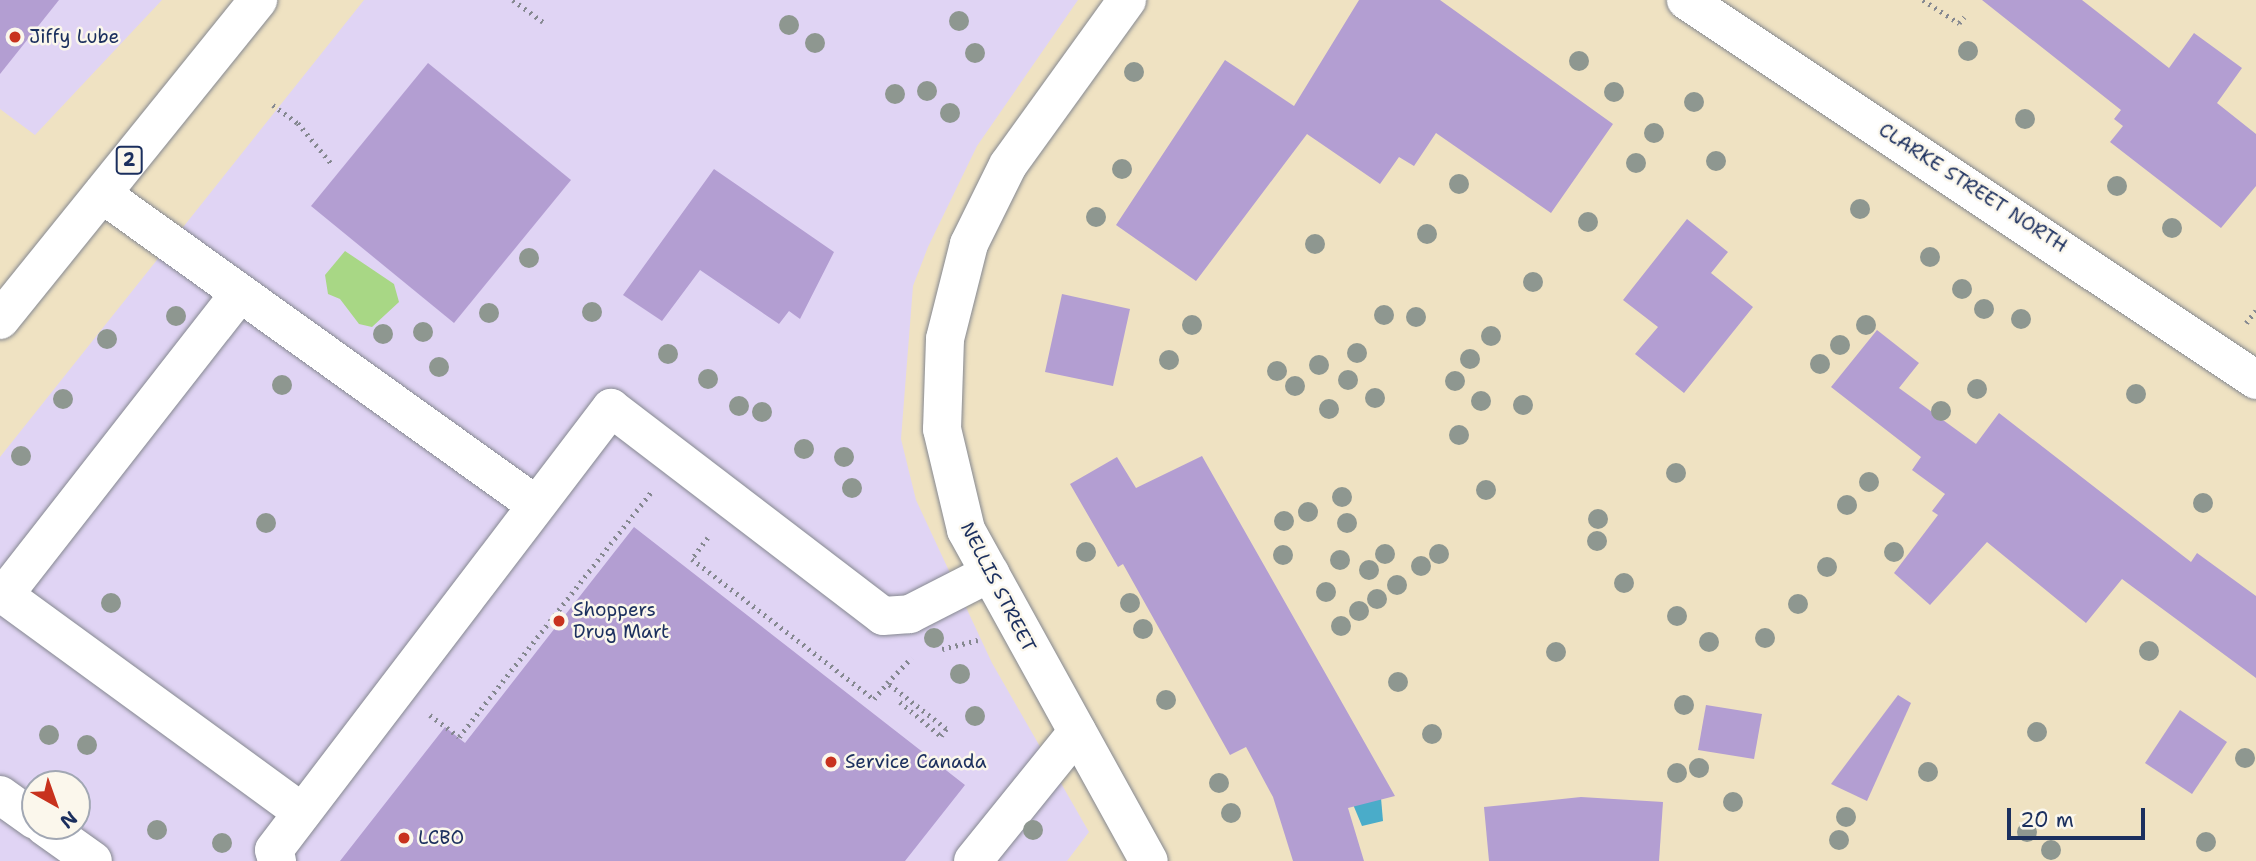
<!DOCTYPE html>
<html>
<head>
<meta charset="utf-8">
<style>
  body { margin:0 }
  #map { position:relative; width:2256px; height:861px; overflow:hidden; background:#efe2c2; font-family:"Shantell Sans",sans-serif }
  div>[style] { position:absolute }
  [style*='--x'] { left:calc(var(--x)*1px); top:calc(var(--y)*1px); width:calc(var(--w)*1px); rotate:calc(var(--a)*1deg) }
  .built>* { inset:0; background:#e0d4f4 }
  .green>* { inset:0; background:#a8d785 }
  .water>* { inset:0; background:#4aacc9 }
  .building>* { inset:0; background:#b39ed2 }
  .path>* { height:4.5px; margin-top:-2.25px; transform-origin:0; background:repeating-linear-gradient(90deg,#858890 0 2px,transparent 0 7px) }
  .roads { filter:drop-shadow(0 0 2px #858890) drop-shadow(0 0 2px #858890) }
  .minor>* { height:38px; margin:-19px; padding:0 19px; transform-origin:19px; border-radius:19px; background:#fff }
  .major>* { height:38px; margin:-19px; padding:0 19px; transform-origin:19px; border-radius:19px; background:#fff }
  .trees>* { width:20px; height:20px; margin:-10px; border-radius:50%; background:#8e9790 }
  .dots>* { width:19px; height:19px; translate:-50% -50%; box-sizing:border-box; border:4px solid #fbf7ec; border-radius:50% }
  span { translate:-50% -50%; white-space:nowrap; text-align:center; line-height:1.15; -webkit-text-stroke:5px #fbf7ec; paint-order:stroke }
  .shield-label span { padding:2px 5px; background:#fbf7ec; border:2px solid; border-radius:5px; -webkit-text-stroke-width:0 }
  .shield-label { font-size:18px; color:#1b2f5e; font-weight:700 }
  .poi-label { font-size:19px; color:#1b2f5e }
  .left { translate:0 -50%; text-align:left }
  .street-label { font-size:19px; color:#1b2f5e }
  .north { position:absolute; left:21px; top:770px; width:70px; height:70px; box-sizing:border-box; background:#fbf7ec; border:2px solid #a1a7b3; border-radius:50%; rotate:140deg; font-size:19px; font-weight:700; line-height:28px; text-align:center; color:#1b2f5e }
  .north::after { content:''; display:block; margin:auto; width:24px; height:32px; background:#c8321e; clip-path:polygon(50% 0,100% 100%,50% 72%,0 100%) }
  .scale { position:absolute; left:2007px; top:808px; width:138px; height:32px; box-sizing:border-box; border:4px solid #1b2f5e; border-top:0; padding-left:9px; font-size:21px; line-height:24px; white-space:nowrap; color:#1b2f5e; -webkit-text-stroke:5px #fbf7ec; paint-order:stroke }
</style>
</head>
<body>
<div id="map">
  <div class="built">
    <div style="clip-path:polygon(0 0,162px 0,35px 135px,0 109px)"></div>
    <div style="clip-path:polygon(evenodd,364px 0,1078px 0,977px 146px,928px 247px,913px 286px,901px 439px,916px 500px,992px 663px,1089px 832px,1067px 861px,0 861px,0 457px,364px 0,35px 784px,77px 784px,77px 826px,35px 826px,35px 784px)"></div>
  </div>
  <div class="green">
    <div style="clip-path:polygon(345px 251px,394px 284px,399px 302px,372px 327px,359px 324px,340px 299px,328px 294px,325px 275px)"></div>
  </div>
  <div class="water">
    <div style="clip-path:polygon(1381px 798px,1383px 821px,1362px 826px,1352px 802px)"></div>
  </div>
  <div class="building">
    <div style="clip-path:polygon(0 0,59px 0,0 74px)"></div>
    <div style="clip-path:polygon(1359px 0,1440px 0,1613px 124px,1551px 213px,1436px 133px,1414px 166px,1399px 157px,1380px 184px,1307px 134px,1196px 281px,1116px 225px,1225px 60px,1294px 106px)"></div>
    <div style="clip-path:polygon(1982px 0,2082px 0,2169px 68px,2194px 33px,2242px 68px,2217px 103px,2256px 134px,2256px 186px,2221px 228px,2110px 142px,2123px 126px,2114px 119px,2121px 110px)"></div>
    <div style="clip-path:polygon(428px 63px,571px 180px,454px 323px,311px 206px)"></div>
    <div style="clip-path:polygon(714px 169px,834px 252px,800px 319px,789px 311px,779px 324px,700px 270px,662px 321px,623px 295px)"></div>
    <div style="clip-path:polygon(1687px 219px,1728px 252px,1711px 273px,1753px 307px,1684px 393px,1635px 354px,1658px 327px,1623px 300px)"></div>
    <div style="clip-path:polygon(1062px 294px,1130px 309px,1113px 386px,1045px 372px)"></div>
    <div style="clip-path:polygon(1877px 330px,1919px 363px,1899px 388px,1976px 444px,1999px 413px,2191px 562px,2197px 553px,2256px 596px,2256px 678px,2122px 579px,2086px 623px,1987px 542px,1930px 605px,1894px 573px,1938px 515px,1932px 511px,1945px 494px,1912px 470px,1921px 457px,1831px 387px)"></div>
    <div style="clip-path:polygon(1202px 456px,1395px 796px,1348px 808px,1364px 861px,1293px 861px,1273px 797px,1246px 747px,1230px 755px,1123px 564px,1118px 567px,1070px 484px,1117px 457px,1136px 488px)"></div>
    <div style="clip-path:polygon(634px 527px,965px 785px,905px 861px,340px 861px,445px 727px,465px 743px)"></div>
    <div style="clip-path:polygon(1898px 695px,1911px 703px,1867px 801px,1831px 784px)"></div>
    <div style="clip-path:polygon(1706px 705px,1762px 714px,1754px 759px,1698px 750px)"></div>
    <div style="clip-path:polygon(2180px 710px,2227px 742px,2192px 794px,2145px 763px)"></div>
    <div style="clip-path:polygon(1581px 797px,1663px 802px,1659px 861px,1489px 861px,1484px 807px)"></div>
  </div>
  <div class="path">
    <div style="--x:513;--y:0;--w:37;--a:36"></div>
    <div style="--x:1923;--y:0;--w:43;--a:32.6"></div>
    <div style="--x:1959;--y:23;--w:8;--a:-50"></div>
    <div style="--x:273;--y:105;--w:31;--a:36"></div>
    <div style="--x:298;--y:123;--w:52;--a:50.5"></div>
    <div style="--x:2246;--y:323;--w:16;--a:-52"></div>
    <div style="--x:708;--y:538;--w:26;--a:127"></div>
    <div style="--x:692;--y:559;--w:230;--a:37.6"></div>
    <div style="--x:874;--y:699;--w:21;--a:-51"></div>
    <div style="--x:942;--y:649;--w:37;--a:-14"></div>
    <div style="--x:900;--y:702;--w:53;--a:39.7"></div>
    <div style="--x:941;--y:736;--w:9;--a:-54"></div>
    <div style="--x:946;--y:729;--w:75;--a:-142.1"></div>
    <div style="--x:887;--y:683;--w:35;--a:-46"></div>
    <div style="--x:430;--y:715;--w:36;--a:37"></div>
    <div style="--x:459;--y:737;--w:313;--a:-51.9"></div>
  </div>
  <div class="roads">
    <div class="minor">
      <div style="--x:1127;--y:0;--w:203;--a:125.8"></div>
      <div style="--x:1008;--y:165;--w:88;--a:116.3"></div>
      <div style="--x:969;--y:244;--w:98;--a:104.2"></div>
      <div style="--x:945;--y:339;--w:90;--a:91.9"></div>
      <div style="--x:942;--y:429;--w:104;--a:76.6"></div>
      <div style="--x:966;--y:530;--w:378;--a:61.1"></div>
      <div style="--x:1686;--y:0;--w:685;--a:33.69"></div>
      <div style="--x:102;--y:194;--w:534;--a:35.62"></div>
      <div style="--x:0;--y:592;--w:374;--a:36.1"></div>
      <div style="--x:4;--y:595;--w:382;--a:-52"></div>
      <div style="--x:0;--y:795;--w:43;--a:35.5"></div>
      <div style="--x:44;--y:826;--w:60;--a:35.5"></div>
      <div style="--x:277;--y:861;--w:11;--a:-105"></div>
      <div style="--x:274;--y:850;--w:556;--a:-52.68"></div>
      <div style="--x:611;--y:408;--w:342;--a:37.4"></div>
      <div style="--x:883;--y:616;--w:27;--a:-4"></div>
      <div style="--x:910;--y:614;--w:90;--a:-27.1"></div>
      <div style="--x:973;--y:861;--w:166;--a:-51.1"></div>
    </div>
    <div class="major">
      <div style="--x:0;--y:320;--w:411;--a:-51.1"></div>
    </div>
  </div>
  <div class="trees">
    <div style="left:959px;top:21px"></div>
    <div style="left:789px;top:25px"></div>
    <div style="left:815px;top:43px"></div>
    <div style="left:1968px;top:51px"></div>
    <div style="left:975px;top:53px"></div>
    <div style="left:1579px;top:61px"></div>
    <div style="left:1134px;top:72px"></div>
    <div style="left:927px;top:91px"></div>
    <div style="left:1614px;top:92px"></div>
    <div style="left:895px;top:94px"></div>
    <div style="left:1694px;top:102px"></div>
    <div style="left:950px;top:113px"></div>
    <div style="left:2025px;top:119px"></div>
    <div style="left:1654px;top:133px"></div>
    <div style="left:1716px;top:161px"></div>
    <div style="left:1636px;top:163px"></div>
    <div style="left:1122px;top:169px"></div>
    <div style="left:1459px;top:184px"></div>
    <div style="left:2117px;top:186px"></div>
    <div style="left:1860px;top:209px"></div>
    <div style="left:1096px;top:217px"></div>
    <div style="left:1588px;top:222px"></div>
    <div style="left:2172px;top:228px"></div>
    <div style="left:1427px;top:234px"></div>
    <div style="left:1315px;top:244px"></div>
    <div style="left:1930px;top:257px"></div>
    <div style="left:529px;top:258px"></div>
    <div style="left:1533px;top:282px"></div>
    <div style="left:1962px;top:289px"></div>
    <div style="left:1984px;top:309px"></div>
    <div style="left:592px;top:312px"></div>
    <div style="left:489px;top:313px"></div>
    <div style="left:1384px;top:315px"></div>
    <div style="left:176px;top:316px"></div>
    <div style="left:1416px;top:317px"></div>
    <div style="left:2021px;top:319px"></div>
    <div style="left:1192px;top:325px"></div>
    <div style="left:1866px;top:325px"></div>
    <div style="left:423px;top:332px"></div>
    <div style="left:383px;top:334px"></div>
    <div style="left:1491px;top:336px"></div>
    <div style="left:107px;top:339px"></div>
    <div style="left:1840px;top:345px"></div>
    <div style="left:1357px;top:353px"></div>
    <div style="left:668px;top:354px"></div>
    <div style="left:1470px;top:359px"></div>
    <div style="left:1169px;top:360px"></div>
    <div style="left:1820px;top:364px"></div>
    <div style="left:1319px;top:365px"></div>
    <div style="left:439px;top:367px"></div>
    <div style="left:1277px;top:371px"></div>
    <div style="left:708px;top:379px"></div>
    <div style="left:1348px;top:380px"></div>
    <div style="left:1455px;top:381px"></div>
    <div style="left:282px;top:385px"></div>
    <div style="left:1295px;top:386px"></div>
    <div style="left:1977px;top:389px"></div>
    <div style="left:2136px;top:394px"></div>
    <div style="left:1375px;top:398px"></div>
    <div style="left:63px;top:399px"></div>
    <div style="left:1481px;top:401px"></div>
    <div style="left:1523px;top:405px"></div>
    <div style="left:739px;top:406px"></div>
    <div style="left:1329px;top:409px"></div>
    <div style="left:1941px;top:411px"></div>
    <div style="left:762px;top:412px"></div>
    <div style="left:1459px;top:435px"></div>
    <div style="left:804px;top:449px"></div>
    <div style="left:21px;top:456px"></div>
    <div style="left:844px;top:457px"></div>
    <div style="left:1676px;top:473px"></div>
    <div style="left:1869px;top:482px"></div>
    <div style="left:852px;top:488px"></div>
    <div style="left:1486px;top:490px"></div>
    <div style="left:1342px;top:497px"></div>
    <div style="left:2203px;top:503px"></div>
    <div style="left:1847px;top:505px"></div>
    <div style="left:1308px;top:512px"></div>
    <div style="left:1598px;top:519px"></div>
    <div style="left:1284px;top:521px"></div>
    <div style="left:266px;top:523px"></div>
    <div style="left:1347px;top:523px"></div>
    <div style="left:1597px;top:541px"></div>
    <div style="left:1086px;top:552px"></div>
    <div style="left:1894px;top:552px"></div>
    <div style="left:1385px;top:554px"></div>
    <div style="left:1439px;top:554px"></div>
    <div style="left:1283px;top:555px"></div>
    <div style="left:1340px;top:560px"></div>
    <div style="left:1421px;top:566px"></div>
    <div style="left:1827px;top:567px"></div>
    <div style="left:1369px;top:570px"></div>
    <div style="left:1624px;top:583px"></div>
    <div style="left:1397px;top:585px"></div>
    <div style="left:1326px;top:592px"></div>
    <div style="left:1377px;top:599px"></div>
    <div style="left:111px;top:603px"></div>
    <div style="left:1130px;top:603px"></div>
    <div style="left:1798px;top:604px"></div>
    <div style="left:1359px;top:611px"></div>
    <div style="left:1677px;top:616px"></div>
    <div style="left:1341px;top:626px"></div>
    <div style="left:1143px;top:629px"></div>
    <div style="left:934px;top:638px"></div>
    <div style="left:1765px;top:638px"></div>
    <div style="left:1709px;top:642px"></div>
    <div style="left:2149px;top:651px"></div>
    <div style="left:1556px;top:652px"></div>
    <div style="left:960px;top:674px"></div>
    <div style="left:1398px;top:682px"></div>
    <div style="left:1166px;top:700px"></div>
    <div style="left:1684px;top:705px"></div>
    <div style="left:975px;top:716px"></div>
    <div style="left:2037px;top:732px"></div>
    <div style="left:1432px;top:734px"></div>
    <div style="left:49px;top:735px"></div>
    <div style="left:87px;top:745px"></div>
    <div style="left:2245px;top:758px"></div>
    <div style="left:1699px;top:768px"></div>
    <div style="left:1928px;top:772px"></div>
    <div style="left:1677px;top:773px"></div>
    <div style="left:1219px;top:783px"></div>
    <div style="left:1733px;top:802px"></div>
    <div style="left:1231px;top:813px"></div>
    <div style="left:1846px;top:817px"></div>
    <div style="left:157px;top:830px"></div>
    <div style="left:1033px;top:830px"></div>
    <div style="left:2027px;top:832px"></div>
    <div style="left:1839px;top:840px"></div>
    <div style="left:2206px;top:842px"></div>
    <div style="left:222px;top:843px"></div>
    <div style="left:2051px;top:850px"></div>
  </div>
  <div class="dots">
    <div style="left:15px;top:37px;background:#c8321e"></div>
    <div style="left:559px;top:621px;background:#c8321e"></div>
    <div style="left:831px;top:762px;background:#c8321e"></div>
    <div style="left:404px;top:838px;background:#c8321e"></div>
  </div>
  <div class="shield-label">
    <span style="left:129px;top:160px">2</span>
  </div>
  <div class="poi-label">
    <span class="left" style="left:29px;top:37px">Jiffy Lube</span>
    <span class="left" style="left:573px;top:621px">Shoppers<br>Drug Mart</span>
    <span class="left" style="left:845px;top:762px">Service Canada</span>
    <span class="left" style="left:418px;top:838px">LCBO</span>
  </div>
  <div class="street-label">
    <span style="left:1973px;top:188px;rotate:33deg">CLARKE STREET NORTH</span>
    <span style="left:998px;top:587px;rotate:63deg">NELLIS STREET</span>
  </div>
  <div class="north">N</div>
  <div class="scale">20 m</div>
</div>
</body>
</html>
